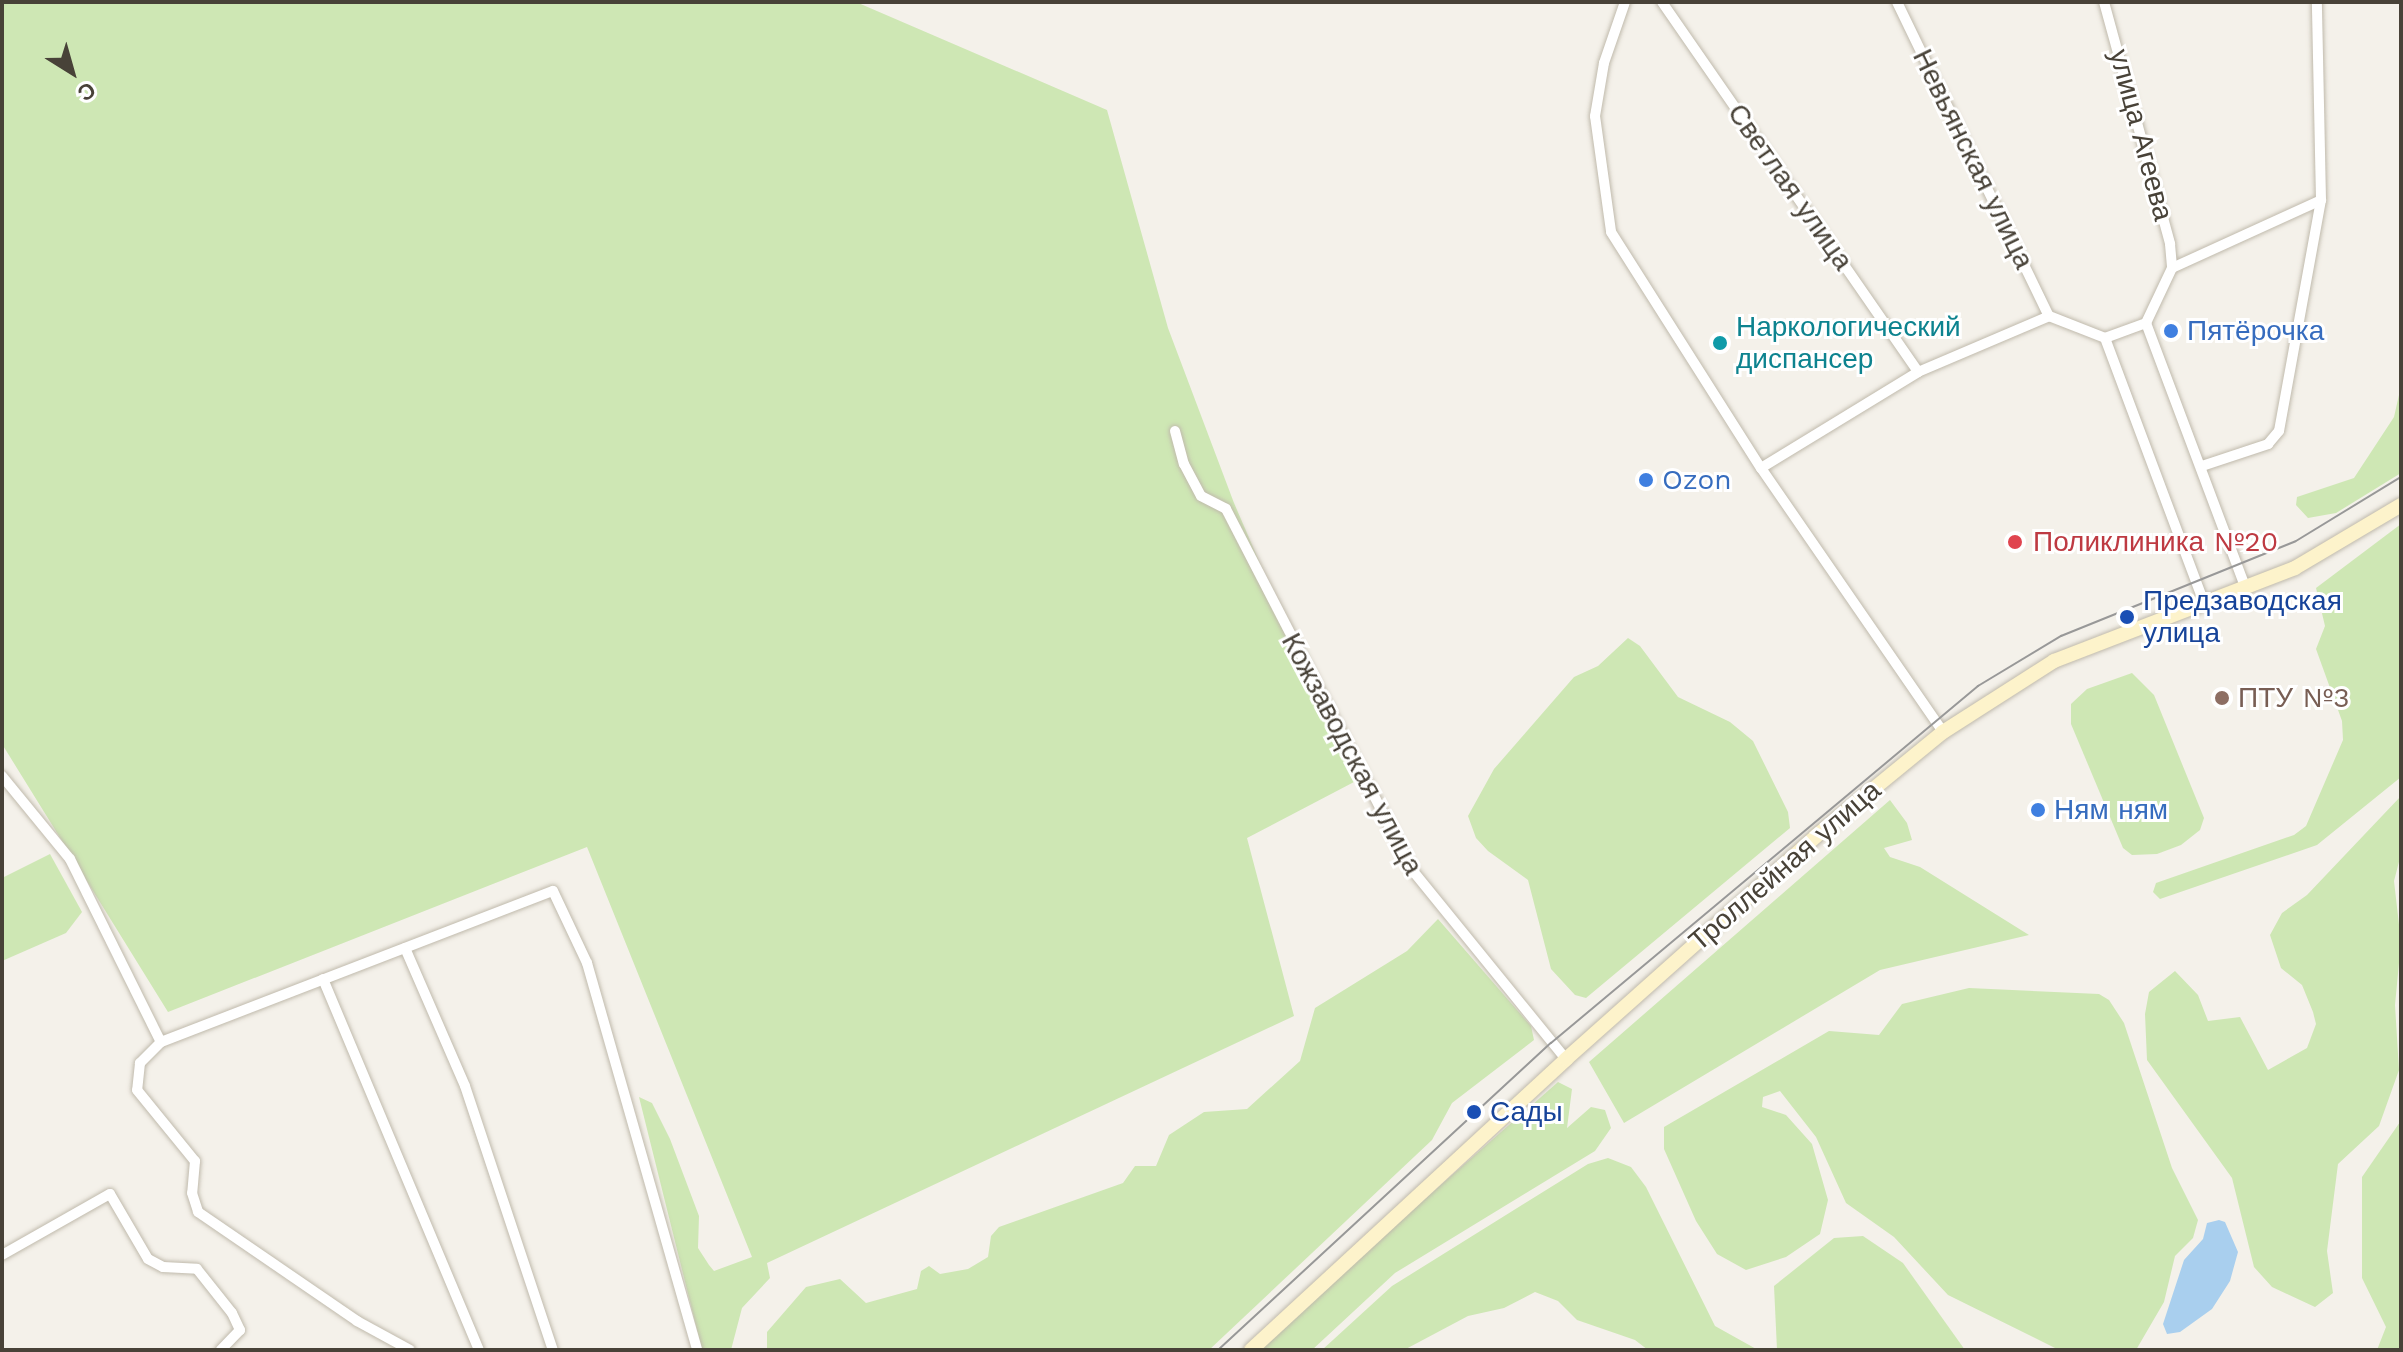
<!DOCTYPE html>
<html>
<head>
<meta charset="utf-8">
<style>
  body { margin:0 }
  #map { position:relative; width:2403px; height:1352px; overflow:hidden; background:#f4f1ea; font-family:"Work Sans",sans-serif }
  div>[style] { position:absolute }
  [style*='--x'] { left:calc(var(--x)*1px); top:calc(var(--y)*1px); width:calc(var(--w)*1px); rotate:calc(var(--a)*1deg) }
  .green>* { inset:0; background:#cee7b4 }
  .water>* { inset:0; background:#a9cfee }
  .roads { filter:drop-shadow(0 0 2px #c0baac) drop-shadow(0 0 2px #c0baac) }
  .street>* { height:10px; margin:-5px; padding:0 5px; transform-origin:5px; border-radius:5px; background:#fff }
  .secondary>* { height:14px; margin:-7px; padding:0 7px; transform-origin:7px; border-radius:7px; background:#fdf3cb }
  .tram>* { height:2px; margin:-1px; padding:0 1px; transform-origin:1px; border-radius:1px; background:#989898 }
  .dots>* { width:22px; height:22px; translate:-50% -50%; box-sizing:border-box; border:4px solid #fff; border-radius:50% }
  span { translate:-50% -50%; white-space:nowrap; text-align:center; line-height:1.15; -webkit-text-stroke:6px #fff; paint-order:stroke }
  .street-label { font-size:28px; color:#484238 }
  .culture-label { font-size:28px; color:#0d838f }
  .left { translate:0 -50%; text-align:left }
  .shop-label { font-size:28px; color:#366cbe }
  .health-label { font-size:28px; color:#be3a42 }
  .transit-label { font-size:28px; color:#164399 }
  .education-label { font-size:28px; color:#785e54 }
  .frame { position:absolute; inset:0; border:4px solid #484238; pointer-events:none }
  .north { position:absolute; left:32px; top:32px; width:80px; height:80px; -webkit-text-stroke:6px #fff; paint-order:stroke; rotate:143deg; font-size:22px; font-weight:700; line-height:32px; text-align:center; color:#484238 }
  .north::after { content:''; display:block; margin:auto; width:28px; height:36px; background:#484238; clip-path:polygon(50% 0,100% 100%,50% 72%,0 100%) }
</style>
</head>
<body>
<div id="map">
  <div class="green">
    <div style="clip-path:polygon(2px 2px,856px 2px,1107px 110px,1168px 328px,1234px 503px,1354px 782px,1247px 838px,1294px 1016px,767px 1263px,770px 1278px,742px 1308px,731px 1350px,702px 1350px,639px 1097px,652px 1103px,670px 1139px,699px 1216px,698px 1248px,709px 1265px,714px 1271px,752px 1257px,587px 847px,168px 1012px,2px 744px)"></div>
    <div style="clip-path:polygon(2401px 386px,2401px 473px,2336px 513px,2308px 518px,2296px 505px,2297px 497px,2354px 478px,2394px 417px)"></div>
    <div style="clip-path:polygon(2401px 524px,2401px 777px,2317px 845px,2160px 899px,2153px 892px,2156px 883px,2294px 835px,2306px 826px,2343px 740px,2342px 721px,2316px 649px,2325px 626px,2316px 588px)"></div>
    <div style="clip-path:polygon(1628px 638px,1640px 646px,1678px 697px,1730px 722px,1753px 741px,1788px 812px,1790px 828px,1586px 998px,1575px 995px,1551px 969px,1528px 880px,1488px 851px,1476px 838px,1468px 816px,1494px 769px,1574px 677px,1598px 666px)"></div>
    <div style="clip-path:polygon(2132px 673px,2154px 695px,2204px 818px,2200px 830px,2181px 845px,2157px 854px,2132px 855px,2123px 848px,2071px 724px,2071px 704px,2087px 689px)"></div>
    <div style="clip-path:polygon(2401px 796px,2401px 854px,2394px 881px,2401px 942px,2395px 1005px,2399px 1070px,2379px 1126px,2338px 1164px,2327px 1251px,2333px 1293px,2315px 1307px,2272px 1287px,2254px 1267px,2232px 1178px,2147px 1060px,2145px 1014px,2149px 992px,2175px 971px,2198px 995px,2208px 1021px,2240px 1017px,2268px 1070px,2307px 1048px,2316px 1024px,2313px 1012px,2302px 985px,2281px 968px,2270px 935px,2282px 913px,2307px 895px)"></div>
    <div style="clip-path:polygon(1890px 800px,1907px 823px,1912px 840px,1884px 848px,1890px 857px,1920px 867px,2029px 935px,1880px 970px,1624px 1123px,1589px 1062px)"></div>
    <div style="clip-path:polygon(50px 854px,82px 912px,66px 933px,2px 961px,2px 878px)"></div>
    <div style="clip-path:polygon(1438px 919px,1531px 1026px,1534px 1040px,1452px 1103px,1432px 1140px,1209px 1350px,767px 1350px,767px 1332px,806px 1287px,840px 1279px,866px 1303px,917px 1289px,921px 1271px,929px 1266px,940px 1274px,968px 1269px,988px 1257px,991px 1236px,999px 1227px,1123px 1183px,1135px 1166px,1156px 1166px,1169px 1135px,1204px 1112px,1247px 1109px,1300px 1061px,1315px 1008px,1407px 951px)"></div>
    <div style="clip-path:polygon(1969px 988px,2099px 994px,2109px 1000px,2124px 1023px,2172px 1168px,2198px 1220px,2193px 1238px,2175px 1256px,2164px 1302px,2136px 1350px,2059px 1350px,1948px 1295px,1894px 1237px,1846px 1203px,1816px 1137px,1780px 1091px,1763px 1097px,1762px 1107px,1786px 1115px,1812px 1144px,1828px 1200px,1820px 1234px,1786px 1257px,1746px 1270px,1717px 1254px,1696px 1221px,1664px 1149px,1664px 1127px,1829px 1031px,1879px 1035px,1902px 1004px)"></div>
    <div style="clip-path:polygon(1558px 1082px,1572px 1089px,1567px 1128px,1591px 1107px,1605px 1110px,1611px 1128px,1595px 1151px,1395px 1273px,1312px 1350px,1253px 1350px)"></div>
    <div style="clip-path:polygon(2401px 1097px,2401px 1350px,2377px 1350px,2386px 1327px,2362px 1278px,2362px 1177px,2400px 1122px)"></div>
    <div style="clip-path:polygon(1608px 1158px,1631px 1167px,1646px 1187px,1715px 1326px,1758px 1350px,1648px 1350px,1635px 1340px,1577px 1320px,1558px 1301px,1535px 1292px,1504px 1308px,1468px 1316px,1404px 1350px,1322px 1350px,1392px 1286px,1588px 1164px)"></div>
    <div style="clip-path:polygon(1863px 1236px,1903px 1263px,1965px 1350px,1777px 1350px,1774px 1286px,1834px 1238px)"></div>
  </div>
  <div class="water">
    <div style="clip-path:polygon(2219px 1220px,2225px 1222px,2238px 1252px,2230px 1281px,2212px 1309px,2180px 1332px,2167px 1334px,2163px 1324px,2184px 1260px,2203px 1239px,2207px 1223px)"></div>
  </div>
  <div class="roads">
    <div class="street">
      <div style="--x:1625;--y:2;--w:65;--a:109"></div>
      <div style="--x:1604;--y:63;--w:54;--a:99.6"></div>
      <div style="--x:1595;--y:116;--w:117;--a:82.1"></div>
      <div style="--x:1611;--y:232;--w:280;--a:57.6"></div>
      <div style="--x:1761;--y:468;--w:321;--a:55.4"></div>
      <div style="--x:1662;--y:2;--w:450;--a:55.3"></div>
      <div style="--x:1897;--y:2;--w:349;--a:64.2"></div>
      <div style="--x:2104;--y:2;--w:251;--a:74.7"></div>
      <div style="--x:2170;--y:244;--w:24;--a:85"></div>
      <div style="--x:2146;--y:323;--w:282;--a:69.4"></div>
      <div style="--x:2105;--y:338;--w:283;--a:69.5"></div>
      <div style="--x:1175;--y:431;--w:34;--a:75"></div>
      <div style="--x:1184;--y:464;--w:36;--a:62"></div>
      <div style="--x:1201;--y:496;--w:28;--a:27"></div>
      <div style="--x:1226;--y:509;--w:407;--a:62.7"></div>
      <div style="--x:1413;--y:871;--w:242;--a:50.9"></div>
      <div style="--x:2202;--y:466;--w:70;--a:-18.4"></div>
      <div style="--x:2268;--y:444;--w:17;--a:-50"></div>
      <div style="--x:2279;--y:431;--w:235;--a:-79.7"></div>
      <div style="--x:2321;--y:200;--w:198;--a:-91.2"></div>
      <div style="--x:1761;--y:468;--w:184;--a:-31.4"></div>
      <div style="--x:1918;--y:372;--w:142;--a:-23.1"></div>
      <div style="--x:2049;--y:316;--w:60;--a:21.4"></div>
      <div style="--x:2105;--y:338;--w:44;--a:-20.1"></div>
      <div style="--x:2146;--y:323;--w:61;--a:-64.7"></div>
      <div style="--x:2172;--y:268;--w:164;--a:-24.5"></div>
      <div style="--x:2;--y:776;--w:107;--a:50.7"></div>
      <div style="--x:70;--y:859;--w:204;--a:63.6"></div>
      <div style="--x:161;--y:1042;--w:420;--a:-21.1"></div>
      <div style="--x:553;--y:891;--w:80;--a:64.7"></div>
      <div style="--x:587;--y:963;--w:402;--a:74.1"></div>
      <div style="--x:405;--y:948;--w:150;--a:66.5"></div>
      <div style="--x:465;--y:1086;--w:278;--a:71.6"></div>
      <div style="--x:323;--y:979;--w:402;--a:67.2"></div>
      <div style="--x:161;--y:1042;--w:30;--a:135"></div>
      <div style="--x:140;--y:1063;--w:27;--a:96"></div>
      <div style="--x:137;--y:1090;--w:92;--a:50.8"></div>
      <div style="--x:195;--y:1161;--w:32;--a:95"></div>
      <div style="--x:192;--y:1193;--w:20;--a:72"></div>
      <div style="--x:198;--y:1212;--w:193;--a:34.4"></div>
      <div style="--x:357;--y:1321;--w:60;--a:28.7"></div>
      <div style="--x:2;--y:1255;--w:124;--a:-29.5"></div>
      <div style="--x:110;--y:1194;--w:75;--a:59.7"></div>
      <div style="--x:148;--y:1259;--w:17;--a:28"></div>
      <div style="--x:163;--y:1267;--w:34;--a:3"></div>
      <div style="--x:197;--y:1269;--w:56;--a:51.5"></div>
      <div style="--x:232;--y:1313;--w:19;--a:65"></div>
      <div style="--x:240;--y:1330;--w:28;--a:134"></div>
    </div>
    <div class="secondary">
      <div style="--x:1251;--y:1350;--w:429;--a:-42.7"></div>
      <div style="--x:1566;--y:1059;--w:335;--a:-41.7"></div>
      <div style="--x:1816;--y:836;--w:164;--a:-39.3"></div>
      <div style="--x:1943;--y:732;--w:132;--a:-32.6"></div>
      <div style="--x:2054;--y:661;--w:258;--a:-21.1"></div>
      <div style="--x:2295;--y:568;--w:123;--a:-30.7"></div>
    </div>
  </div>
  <div class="tram">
    <div style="--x:1218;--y:1350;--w:453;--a:-42.7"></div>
    <div style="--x:1551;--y:1043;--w:557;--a:-39.9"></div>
    <div style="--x:1978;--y:686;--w:97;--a:-31.1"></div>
    <div style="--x:2061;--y:636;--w:253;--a:-22"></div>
    <div style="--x:2296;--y:541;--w:123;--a:-31.4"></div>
  </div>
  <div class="dots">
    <div style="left:2171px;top:331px;background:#3f7fe0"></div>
    <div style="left:1720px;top:343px;background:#0f9aa8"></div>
    <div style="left:1646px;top:480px;background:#3f7fe0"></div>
    <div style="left:2015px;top:542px;background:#e0444e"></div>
    <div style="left:2127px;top:617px;background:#1a4fb4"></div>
    <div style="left:2222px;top:698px;background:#8d6e63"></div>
    <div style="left:2038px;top:810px;background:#3f7fe0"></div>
    <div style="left:1474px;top:1112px;background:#1a4fb4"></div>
  </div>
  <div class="street-label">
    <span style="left:2141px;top:135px;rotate:75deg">улица Агеева</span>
    <span style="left:1973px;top:159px;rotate:64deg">Невьянская улица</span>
    <span style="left:1790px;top:187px;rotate:55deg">Светлая улица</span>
    <span style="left:1352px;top:754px;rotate:62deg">Кожзаводская улица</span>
    <span style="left:1785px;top:866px;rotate:-41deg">Троллейная улица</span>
  </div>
  <div class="culture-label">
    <span class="left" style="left:1736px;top:343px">Наркологический<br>диспансер</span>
  </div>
  <div class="shop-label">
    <span class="left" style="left:2187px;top:331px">Пятёрочка</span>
    <span class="left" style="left:1662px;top:480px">Ozon</span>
    <span class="left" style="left:2054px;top:810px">Ням ням</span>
  </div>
  <div class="health-label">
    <span class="left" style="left:2033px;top:542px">Поликлиника №20</span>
  </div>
  <div class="transit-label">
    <span class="left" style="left:2143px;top:617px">Предзаводская<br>улица</span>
    <span class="left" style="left:1490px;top:1112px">Сады</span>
  </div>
  <div class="education-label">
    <span class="left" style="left:2238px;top:698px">ПТУ №3</span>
  </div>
  <div class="frame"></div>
  <div class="north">С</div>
</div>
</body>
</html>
